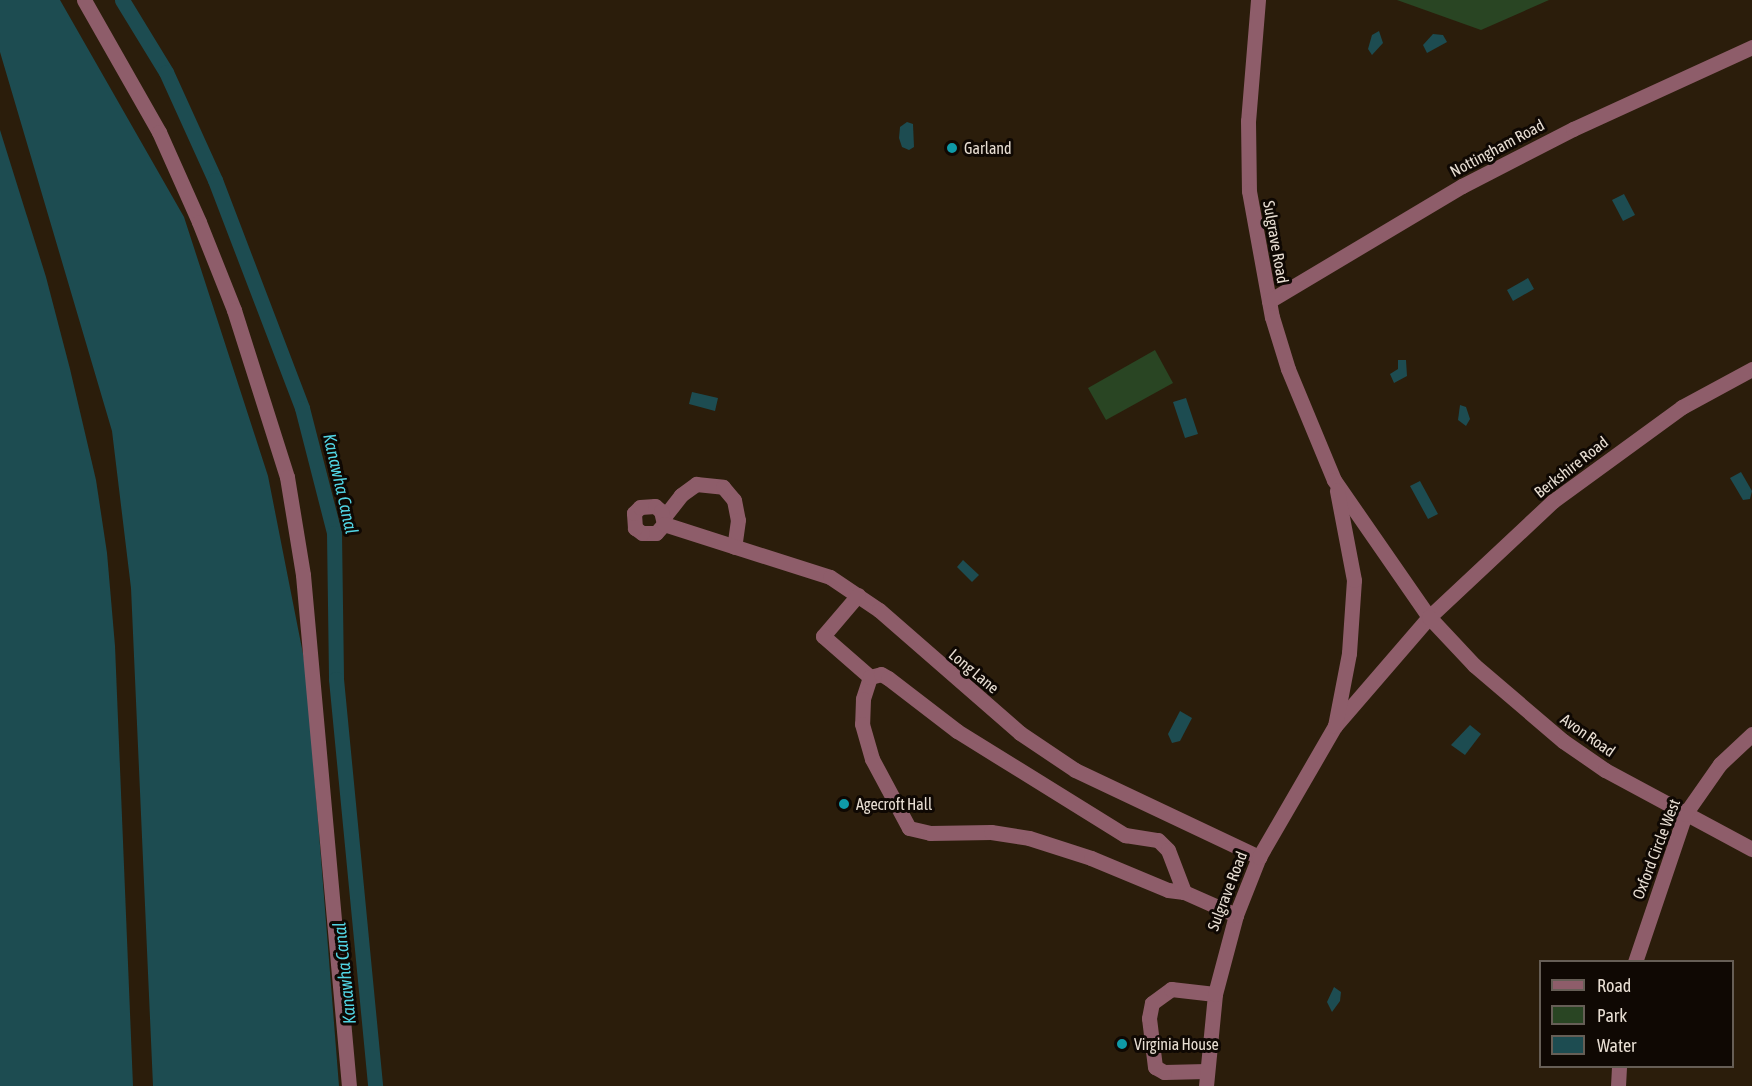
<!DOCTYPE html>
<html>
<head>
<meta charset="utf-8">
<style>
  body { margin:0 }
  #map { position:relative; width:1752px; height:1086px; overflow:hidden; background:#2b1d0b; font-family:"Asap Condensed",sans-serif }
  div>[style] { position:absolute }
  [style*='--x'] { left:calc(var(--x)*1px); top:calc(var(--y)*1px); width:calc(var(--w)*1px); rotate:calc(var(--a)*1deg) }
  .green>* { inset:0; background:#294523 }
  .water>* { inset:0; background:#1d4c51 }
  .canal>* { height:15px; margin:-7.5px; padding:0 7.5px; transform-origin:7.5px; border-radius:7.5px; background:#1d4c51 }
  .minor>* { height:15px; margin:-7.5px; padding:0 7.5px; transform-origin:7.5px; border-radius:7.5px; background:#8e5d6a }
  .dots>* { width:16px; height:16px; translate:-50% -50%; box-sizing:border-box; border:3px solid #0f0803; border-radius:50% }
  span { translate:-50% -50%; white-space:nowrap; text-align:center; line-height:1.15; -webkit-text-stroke:6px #0f0803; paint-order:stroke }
  .poi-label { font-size:16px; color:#e8ded3 }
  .left { translate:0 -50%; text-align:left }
  .street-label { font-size:16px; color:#e8ded3 }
  .water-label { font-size:18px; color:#52d5e4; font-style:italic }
  .legend { position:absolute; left:1539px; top:960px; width:195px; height:108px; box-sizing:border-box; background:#0f0803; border:2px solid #665e56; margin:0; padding:8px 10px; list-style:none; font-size:18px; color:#e8ded3 }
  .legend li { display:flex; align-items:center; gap:12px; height:30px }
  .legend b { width:30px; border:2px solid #665e56 }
</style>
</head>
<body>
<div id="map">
  <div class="green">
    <div style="clip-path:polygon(1397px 0,1549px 0,1481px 30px)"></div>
    <div style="clip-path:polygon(1155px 350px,1173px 383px,1106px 420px,1088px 388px)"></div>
  </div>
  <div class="water">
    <div style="clip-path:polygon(0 0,60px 0,184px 217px,268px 476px,306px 669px,339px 1086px,153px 1086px,131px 588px,112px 431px,0 52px)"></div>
    <div style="clip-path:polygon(1379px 31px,1383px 43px,1372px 55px,1368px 49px,1372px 35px)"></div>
    <div style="clip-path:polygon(1433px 34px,1443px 35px,1447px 42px,1427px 53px,1423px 45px)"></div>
    <div style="clip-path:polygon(907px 122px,913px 124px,914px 147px,909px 150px,902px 147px,899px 138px,900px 127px)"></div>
    <div style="clip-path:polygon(0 130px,46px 277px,70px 369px,96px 480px,107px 553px,115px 646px,133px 1086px,0 1086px)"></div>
    <div style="clip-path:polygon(1624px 194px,1635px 215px,1623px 221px,1612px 200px)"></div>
    <div style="clip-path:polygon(1528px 278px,1534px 289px,1513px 301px,1507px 290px)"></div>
    <div style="clip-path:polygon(1398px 360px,1406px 360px,1407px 376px,1394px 383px,1390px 374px,1398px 369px)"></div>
    <div style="clip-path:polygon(692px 392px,718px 398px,715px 411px,689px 404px)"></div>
    <div style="clip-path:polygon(1186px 398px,1198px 434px,1185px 438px,1173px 402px)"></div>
    <div style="clip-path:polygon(1460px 405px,1466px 407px,1470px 419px,1466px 426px,1458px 420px)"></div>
    <div style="clip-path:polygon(1741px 472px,1752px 491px,1750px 499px,1743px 500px,1730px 478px)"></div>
    <div style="clip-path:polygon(1420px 481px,1438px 514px,1428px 519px,1410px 486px)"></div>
    <div style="clip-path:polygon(963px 560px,979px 575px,972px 582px,957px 567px)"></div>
    <div style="clip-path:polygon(1180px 711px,1192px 718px,1180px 741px,1172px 743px,1168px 734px)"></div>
    <div style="clip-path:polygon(1470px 725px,1481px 734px,1465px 755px,1451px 745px)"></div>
    <div style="clip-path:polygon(1334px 987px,1341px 992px,1340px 1001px,1332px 1012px,1327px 1002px)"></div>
  </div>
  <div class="canal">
    <div style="--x:122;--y:0;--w:84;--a:58.6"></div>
    <div style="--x:166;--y:72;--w:119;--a:65.6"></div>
    <div style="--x:215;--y:180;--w:244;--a:69.1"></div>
    <div style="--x:302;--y:408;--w:129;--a:75.6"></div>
    <div style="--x:334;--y:533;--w:146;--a:89.2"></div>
    <div style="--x:336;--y:679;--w:409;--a:84.5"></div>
  </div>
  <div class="minor">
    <div style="--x:84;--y:0;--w:152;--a:60.4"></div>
    <div style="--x:159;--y:132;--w:98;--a:66"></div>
    <div style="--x:199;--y:222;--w:95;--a:68.3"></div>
    <div style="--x:234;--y:310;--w:175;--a:72.4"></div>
    <div style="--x:287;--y:477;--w:99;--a:80.7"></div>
    <div style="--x:303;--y:575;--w:513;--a:84.86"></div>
    <div style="--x:1258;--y:0;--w:121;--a:94.7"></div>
    <div style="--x:1248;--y:121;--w:70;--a:89.2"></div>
    <div style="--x:1249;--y:191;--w:128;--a:79.7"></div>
    <div style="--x:1272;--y:317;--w:54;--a:72.9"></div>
    <div style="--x:1288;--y:369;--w:120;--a:67.5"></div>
    <div style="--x:1334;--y:480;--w:167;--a:55.3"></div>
    <div style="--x:1429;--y:617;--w:144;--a:130.8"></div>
    <div style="--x:1269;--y:301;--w:225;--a:-30.8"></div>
    <div style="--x:1462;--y:186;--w:125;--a:-27.2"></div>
    <div style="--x:1573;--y:129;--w:197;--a:-24.6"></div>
    <div style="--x:1752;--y:369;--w:80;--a:151.5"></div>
    <div style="--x:1682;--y:407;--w:160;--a:143.9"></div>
    <div style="--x:1553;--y:501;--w:170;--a:136.9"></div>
    <div style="--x:1429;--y:617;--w:66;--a:46.8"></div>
    <div style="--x:1474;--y:665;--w:117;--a:40.5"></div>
    <div style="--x:1563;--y:741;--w:51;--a:34.6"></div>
    <div style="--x:1605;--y:770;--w:167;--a:28.3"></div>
    <div style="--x:664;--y:517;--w:28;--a:-52"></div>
    <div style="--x:681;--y:495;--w:19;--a:-36"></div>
    <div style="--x:696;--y:484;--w:27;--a:6"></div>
    <div style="--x:723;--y:487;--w:17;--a:50"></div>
    <div style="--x:734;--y:500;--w:20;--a:79"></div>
    <div style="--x:738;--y:520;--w:27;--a:98"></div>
    <div style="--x:664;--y:524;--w:12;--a:132"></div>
    <div style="--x:656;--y:533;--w:14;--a:180"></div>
    <div style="--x:642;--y:533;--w:9;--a:-144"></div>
    <div style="--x:635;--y:528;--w:15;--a:-94"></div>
    <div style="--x:634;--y:513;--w:8;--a:-45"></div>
    <div style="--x:640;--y:507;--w:15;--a:-4"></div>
    <div style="--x:655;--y:506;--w:8;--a:40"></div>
    <div style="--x:661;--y:511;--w:13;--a:77"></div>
    <div style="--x:664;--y:524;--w:174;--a:17.7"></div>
    <div style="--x:830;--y:577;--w:59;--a:34"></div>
    <div style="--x:879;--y:610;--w:187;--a:41.1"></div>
    <div style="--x:1020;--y:733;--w:66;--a:33.9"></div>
    <div style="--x:1075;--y:770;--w:204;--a:25.3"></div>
    <div style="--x:858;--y:595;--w:54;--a:130.5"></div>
    <div style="--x:823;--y:636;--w:62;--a:41.1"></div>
    <div style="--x:870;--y:677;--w:23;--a:108"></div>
    <div style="--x:863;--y:699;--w:25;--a:92"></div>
    <div style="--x:862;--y:724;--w:36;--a:74"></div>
    <div style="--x:872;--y:759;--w:78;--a:61.8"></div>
    <div style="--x:909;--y:828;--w:22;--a:13"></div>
    <div style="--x:930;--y:833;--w:61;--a:-0.9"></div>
    <div style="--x:991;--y:832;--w:38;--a:9"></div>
    <div style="--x:1029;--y:838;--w:65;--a:17.9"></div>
    <div style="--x:1091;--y:858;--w:83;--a:22.6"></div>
    <div style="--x:1168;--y:890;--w:16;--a:7"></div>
    <div style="--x:1184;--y:892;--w:57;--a:23.9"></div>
    <div style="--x:870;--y:677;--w:11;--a:-15"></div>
    <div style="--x:881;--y:674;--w:8;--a:30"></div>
    <div style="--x:888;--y:678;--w:87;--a:37.5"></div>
    <div style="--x:957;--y:731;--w:198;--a:31.8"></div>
    <div style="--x:1125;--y:835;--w:33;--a:9"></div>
    <div style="--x:1158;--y:840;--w:14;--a:45"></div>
    <div style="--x:1168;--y:850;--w:45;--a:69.1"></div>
    <div style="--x:1635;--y:962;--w:156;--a:-71.3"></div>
    <div style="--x:1685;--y:814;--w:61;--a:-55"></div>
    <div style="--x:1720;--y:764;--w:44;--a:-43.2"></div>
    <div style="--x:1206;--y:1071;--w:42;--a:178.6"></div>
    <div style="--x:1164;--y:1072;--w:10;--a:-151"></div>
    <div style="--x:1155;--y:1067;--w:49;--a:-97"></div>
    <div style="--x:1149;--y:1018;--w:15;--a:-79"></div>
    <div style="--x:1152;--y:1003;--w:24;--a:-36"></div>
    <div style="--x:1171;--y:989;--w:44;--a:6.5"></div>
    <div style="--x:1206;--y:1086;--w:92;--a:-84.4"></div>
    <div style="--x:1215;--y:994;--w:82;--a:-75.1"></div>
    <div style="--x:1236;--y:915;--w:62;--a:-68.4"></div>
    <div style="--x:1259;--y:857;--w:151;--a:-59.9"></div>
    <div style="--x:1335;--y:726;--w:74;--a:-79.1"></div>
    <div style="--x:1349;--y:653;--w:73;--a:-86.1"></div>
    <div style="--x:1354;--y:580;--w:91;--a:-100.8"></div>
    <div style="--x:1618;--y:1086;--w:20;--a:-87"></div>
  </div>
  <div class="dots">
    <div style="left:952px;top:148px;background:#0f9aa8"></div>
    <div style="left:844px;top:804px;background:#0f9aa8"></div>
    <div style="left:1122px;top:1044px;background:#0f9aa8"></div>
  </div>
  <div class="poi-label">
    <span class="left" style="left:964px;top:148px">Garland</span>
    <span class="left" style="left:856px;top:804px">Agecroft Hall</span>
    <span class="left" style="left:1134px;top:1044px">Virginia House</span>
  </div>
  <div class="street-label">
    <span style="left:1497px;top:148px;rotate:-28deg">Nottingham Road</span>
    <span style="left:1276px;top:242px;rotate:80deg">Sulgrave Road</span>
    <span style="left:1571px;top:467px;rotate:-38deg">Berkshire Road</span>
    <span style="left:974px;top:671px;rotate:40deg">Long Lane</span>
    <span style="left:1588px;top:735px;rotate:35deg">Avon Road</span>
    <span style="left:1656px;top:849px;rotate:-69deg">Oxford Circle West</span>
    <span style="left:1227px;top:891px;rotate:-69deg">Sulgrave Road</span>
  </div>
  <div class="water-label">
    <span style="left:340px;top:484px;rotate:77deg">Kanawha Canal</span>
    <span style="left:345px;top:973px;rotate:-96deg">Kanawha Canal</span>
  </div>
  <ul class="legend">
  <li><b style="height:8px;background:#8e5d6a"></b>Road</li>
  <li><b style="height:16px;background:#294523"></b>Park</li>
  <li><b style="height:16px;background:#1d4c51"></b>Water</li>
  </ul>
</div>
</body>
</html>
